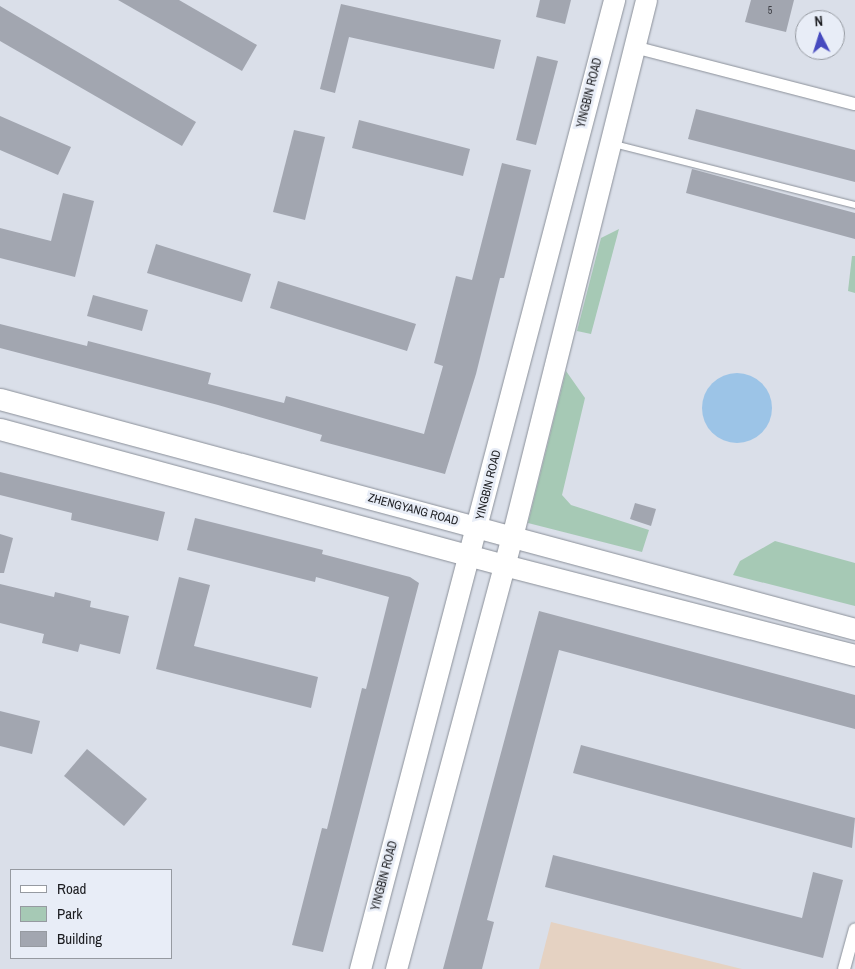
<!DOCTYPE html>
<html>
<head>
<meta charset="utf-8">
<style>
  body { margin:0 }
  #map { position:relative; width:855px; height:969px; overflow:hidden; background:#dadfe9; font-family:"Archivo Narrow",sans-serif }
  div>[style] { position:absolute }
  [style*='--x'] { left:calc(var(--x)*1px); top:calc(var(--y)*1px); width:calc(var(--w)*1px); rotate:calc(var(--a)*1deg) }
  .education>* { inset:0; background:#e5d2c2 }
  .green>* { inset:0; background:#a6c9b5 }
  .water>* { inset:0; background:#9cc4e7 }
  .round { border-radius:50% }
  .building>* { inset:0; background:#a2a6b0 }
  .roads { filter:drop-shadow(0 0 1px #8b9099) drop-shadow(0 0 1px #8b9099) }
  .lane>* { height:6px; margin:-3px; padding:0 3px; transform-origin:3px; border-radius:3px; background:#fff }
  .street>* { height:12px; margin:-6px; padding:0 6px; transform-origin:6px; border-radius:6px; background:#fff }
  .primary>* { height:21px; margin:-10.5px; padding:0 10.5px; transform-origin:10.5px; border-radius:10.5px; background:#fff }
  span { translate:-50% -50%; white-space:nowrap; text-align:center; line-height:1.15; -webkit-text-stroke:5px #e8edf7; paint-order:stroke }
  .number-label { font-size:10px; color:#3e3f45 }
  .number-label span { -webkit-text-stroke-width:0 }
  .street-label { font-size:12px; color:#1c1d21 }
  .legend { position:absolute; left:10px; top:869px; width:162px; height:90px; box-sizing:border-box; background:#e8edf7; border:1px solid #969aa1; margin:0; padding:6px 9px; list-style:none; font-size:15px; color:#1c1d21 }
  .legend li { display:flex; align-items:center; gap:10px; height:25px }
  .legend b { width:25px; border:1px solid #969aa1 }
  .north { position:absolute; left:795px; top:10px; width:50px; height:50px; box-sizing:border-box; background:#e8edf7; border:1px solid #969aa1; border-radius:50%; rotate:355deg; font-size:14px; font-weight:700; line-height:20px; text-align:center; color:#1c1d21 }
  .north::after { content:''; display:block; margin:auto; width:18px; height:22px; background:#464abf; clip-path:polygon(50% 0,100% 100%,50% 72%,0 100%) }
</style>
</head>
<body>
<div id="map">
  <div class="education">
    <div style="clip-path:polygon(551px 922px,742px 969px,539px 969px)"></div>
  </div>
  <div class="green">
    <div style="clip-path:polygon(619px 229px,591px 334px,577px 331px,601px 238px)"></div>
    <div style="clip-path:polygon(852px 256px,855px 256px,855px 293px,848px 291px)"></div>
    <div style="clip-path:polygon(566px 371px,585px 398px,562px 495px,571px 505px,649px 530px,642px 552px,528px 523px)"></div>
    <div style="clip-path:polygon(775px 541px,855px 563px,855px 606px,733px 575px,740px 561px)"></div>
  </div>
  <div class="water">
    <div class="round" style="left:702px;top:373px;width:70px;height:70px"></div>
  </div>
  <div class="building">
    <div style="clip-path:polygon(118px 0,179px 0,257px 45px,242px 71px)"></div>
    <div style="clip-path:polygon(540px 0,571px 0,565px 24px,536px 17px)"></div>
    <div style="clip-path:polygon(751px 0,794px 0,786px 32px,745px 22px)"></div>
    <div style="clip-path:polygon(341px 4px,501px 40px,494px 69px,349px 37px,335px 93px,320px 89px)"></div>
    <div style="clip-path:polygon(0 6px,196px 122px,182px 146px,0 41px)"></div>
    <div style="clip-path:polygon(537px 56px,558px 61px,536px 145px,516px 140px)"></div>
    <div style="clip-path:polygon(696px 109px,855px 150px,855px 182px,688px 139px)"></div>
    <div style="clip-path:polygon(0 116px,71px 147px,58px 175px,0 150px)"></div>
    <div style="clip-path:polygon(359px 120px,470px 149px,463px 176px,352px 148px)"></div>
    <div style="clip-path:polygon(294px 130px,325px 137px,305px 220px,273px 212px)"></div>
    <div style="clip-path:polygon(502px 163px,531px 170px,504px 278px,500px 278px,476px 374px,445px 474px,320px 441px,322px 435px,218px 405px,0 348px,0 324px,87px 346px,88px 341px,211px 373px,208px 384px,284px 403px,286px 396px,424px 434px,443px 366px,434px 363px,456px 276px,472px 280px)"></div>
    <div style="clip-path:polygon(692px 169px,855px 213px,855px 239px,686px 193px)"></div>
    <div style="clip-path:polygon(63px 193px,94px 201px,75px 277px,0 258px,0 228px,51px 241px)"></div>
    <div style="clip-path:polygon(156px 244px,251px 274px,242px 302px,147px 273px)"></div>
    <div style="clip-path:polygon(278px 281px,416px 324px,407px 351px,270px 308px)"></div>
    <div style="clip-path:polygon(93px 295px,148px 310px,142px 331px,87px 316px)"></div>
    <div style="clip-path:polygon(0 472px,165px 512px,158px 541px,71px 520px,72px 513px,0 495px)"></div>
    <div style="clip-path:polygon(635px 503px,656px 509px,651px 526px,630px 519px)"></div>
    <div style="clip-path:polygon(195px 518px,323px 550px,322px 554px,410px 577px,419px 583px,323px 952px,292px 945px,322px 828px,327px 829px,362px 688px,366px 689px,389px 597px,316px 577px,315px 582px,187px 550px)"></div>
    <div style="clip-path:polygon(0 534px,13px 538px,4px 573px,0 573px)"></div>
    <div style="clip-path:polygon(179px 577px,210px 585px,194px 646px,318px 677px,311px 708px,156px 669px)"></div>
    <div style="clip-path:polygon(0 584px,54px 597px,55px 592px,91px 601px,90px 607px,129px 616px,120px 654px,80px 644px,78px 652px,42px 643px,44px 634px,0 623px)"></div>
    <div style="clip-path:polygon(539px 611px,855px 695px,855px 729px,559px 650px,487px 920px,494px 922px,482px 969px,443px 969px)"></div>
    <div style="clip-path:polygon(0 711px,40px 721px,32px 754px,0 746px)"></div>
    <div style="clip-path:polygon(581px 745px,855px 818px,852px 848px,573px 773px)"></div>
    <div style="clip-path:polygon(87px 749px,147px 799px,124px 826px,64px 776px)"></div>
    <div style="clip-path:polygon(553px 855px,802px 918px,813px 872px,843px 880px,823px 958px,545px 887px)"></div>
  </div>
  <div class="roads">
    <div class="lane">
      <div style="--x:614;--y:144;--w:249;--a:14.2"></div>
    </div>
    <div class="street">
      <div style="--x:634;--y:47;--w:228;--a:14.5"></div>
      <div style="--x:844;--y:969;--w:41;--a:-74.6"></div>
    </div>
    <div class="primary">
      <div style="--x:0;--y:399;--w:885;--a:15.06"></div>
      <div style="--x:0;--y:429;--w:522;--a:15.1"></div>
      <div style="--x:504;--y:565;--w:362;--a:14.4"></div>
      <div style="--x:360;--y:969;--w:1002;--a:-75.31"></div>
      <div style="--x:396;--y:969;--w:447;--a:-75"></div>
      <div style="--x:512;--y:537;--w:553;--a:-75.99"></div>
    </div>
  </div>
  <div class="number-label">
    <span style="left:770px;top:11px">5</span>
  </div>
  <div class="street-label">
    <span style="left:590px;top:93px;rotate:-76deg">YINGBIN ROAD</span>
    <span style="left:489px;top:485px;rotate:-76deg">YINGBIN ROAD</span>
    <span style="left:413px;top:510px;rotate:15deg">ZHENGYANG ROAD</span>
    <span style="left:385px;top:876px;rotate:-75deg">YINGBIN ROAD</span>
  </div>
  <ul class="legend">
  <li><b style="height:6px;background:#fff"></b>Road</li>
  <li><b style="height:14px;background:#a6c9b5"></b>Park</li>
  <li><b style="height:14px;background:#a2a6b0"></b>Building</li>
  </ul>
  <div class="north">N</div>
</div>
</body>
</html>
